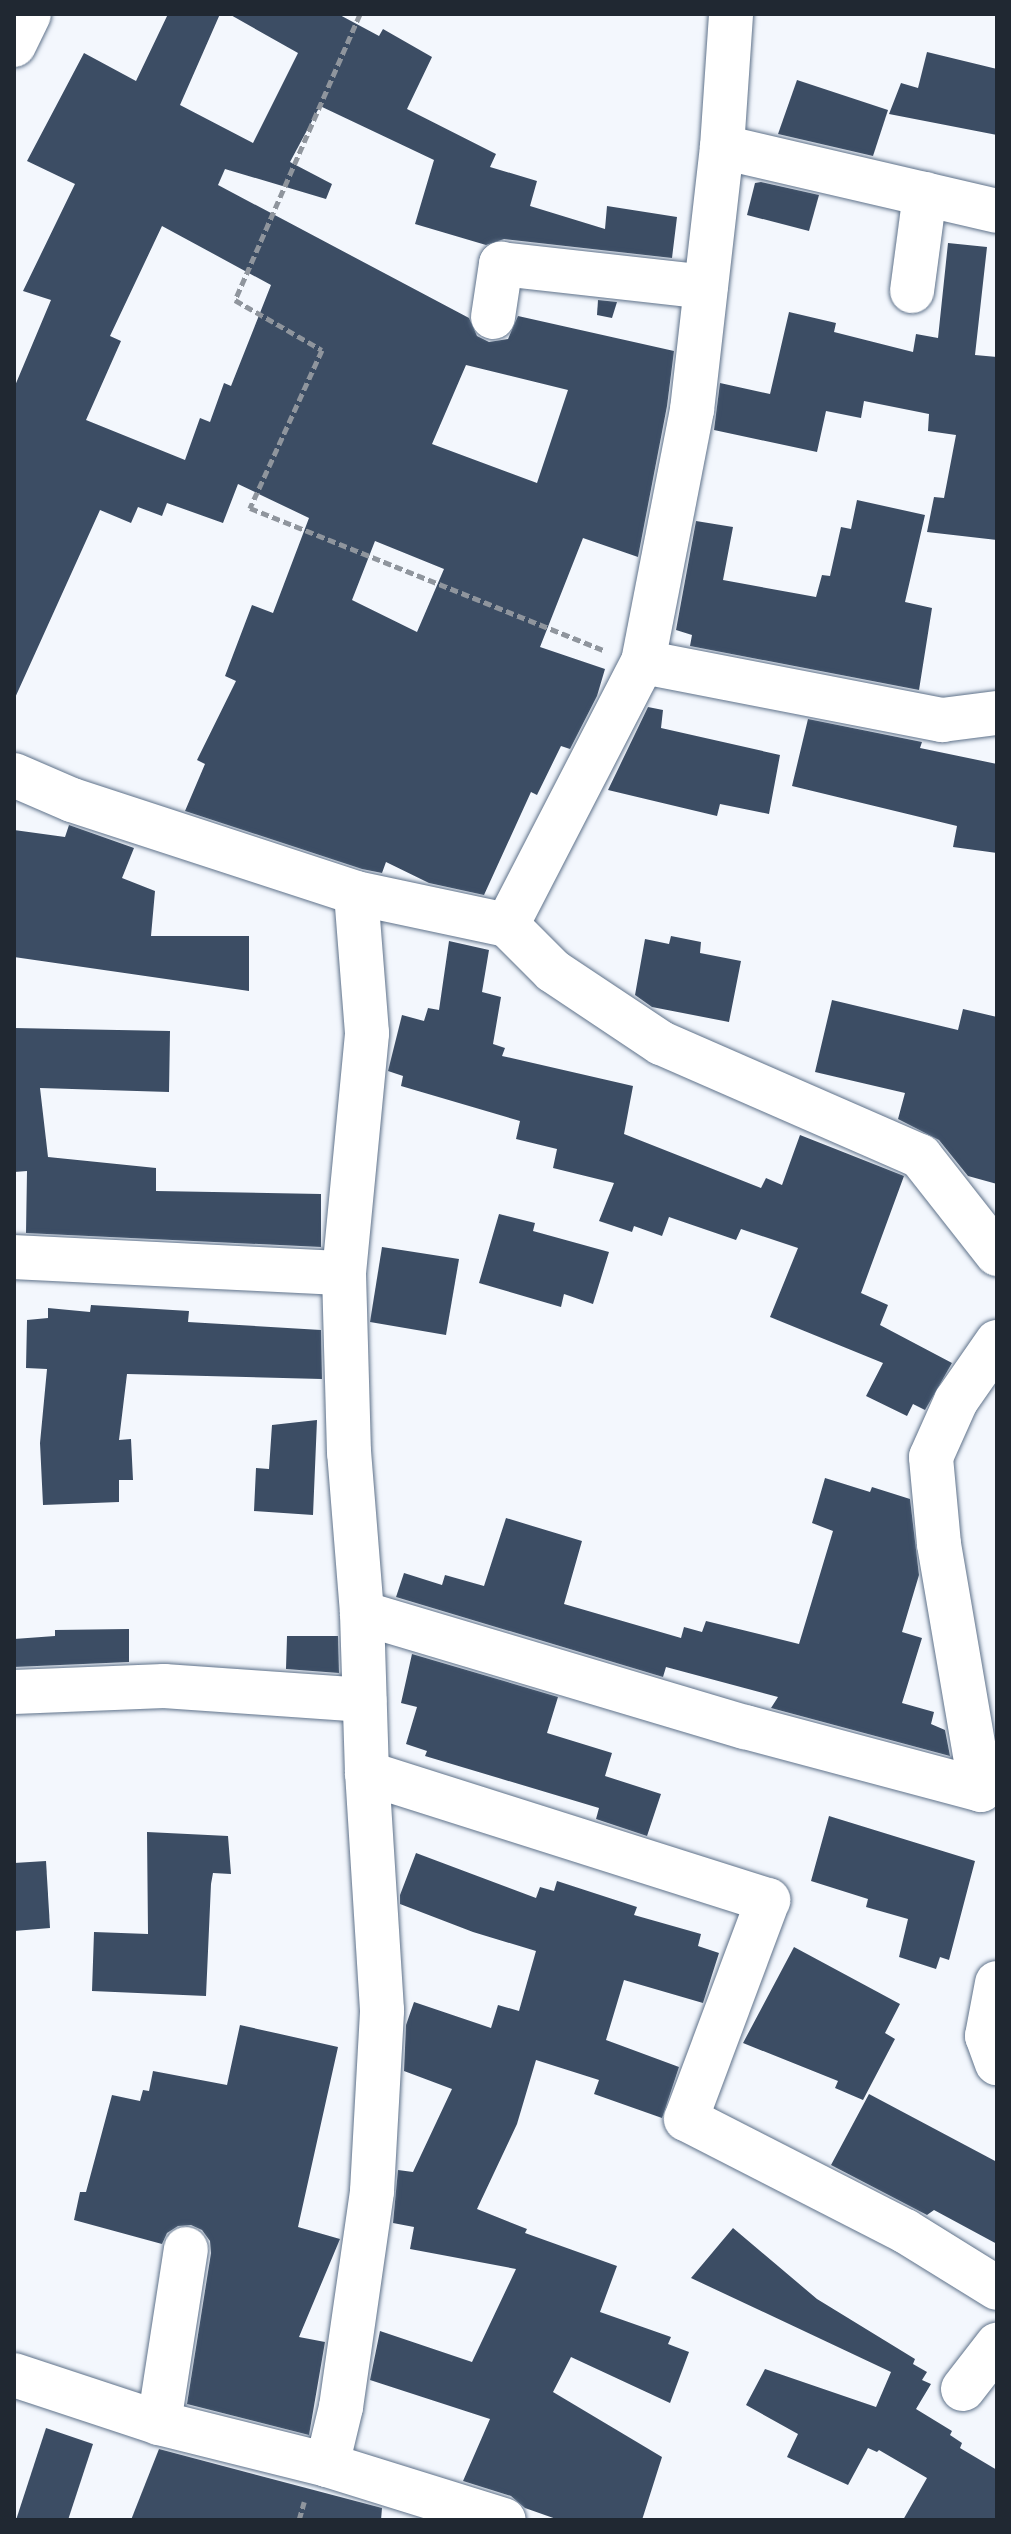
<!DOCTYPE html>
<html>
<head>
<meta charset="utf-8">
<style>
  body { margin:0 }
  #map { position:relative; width:1011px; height:2534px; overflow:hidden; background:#f3f7fd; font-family:Lato,sans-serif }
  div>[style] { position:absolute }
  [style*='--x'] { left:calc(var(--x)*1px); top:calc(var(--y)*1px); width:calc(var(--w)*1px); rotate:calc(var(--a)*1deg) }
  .building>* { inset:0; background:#3c4d64 }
  .path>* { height:5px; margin-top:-2.5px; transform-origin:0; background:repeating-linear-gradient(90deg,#8f959d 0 8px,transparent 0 12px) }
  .roads { filter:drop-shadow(0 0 2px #5f728a) drop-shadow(0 0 2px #5f728a) }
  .minor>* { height:44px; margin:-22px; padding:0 22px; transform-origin:22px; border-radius:22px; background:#fff }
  span { translate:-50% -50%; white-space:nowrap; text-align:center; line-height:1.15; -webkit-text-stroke:8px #fff; paint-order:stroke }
  .frame { position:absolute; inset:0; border:16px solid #202832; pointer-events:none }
</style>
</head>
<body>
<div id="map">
  <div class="building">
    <div style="clip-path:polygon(evenodd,168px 14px,220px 14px,180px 105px,253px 143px,298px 53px,229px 14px,338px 14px,379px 36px,383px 29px,432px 57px,407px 109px,496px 154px,490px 167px,537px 181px,530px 206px,605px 229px,607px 206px,677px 217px,672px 258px,504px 239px,486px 245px,415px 224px,434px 160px,320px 106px,290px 162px,332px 184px,326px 199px,225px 169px,218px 185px,469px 318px,477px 336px,489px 342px,508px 339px,518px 316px,674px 351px,667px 406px,638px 557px,583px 538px,540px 647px,605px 669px,597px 696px,570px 749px,561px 746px,537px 795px,531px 792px,484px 895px,429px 883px,386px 862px,382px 873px,362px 869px,185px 811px,205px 764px,197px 760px,236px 681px,225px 676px,252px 605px,273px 613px,309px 518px,238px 484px,223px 523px,167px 503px,162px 516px,138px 507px,131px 523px,100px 510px,14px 700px,14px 388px,51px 300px,23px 291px,75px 184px,27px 161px,84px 53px,136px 81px,168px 14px,162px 226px,271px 285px,231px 386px,224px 383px,210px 422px,200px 418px,185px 460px,86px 420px,121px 341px,110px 336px,162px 226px,168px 14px,466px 365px,568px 390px,537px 483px,432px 444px,466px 365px,168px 14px,375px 541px,444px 569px,417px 632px,352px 600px,375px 541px)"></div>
    <div style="clip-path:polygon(927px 52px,997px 69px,997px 135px,889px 114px,901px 83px,918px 88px)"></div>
    <div style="clip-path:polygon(797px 80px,888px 110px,873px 156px,778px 134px)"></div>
    <div style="clip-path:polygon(761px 182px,819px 195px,809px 231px,747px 215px,755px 183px)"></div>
    <div style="clip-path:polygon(948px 243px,987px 247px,975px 355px,997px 357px,997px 540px,927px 532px,934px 497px,944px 498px,956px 435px,928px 431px,929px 414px,864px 401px,861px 418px,826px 411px,817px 452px,714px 430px,720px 383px,770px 394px,789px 312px,836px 323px,834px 332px,913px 352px,916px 334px,938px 338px)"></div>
    <div style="clip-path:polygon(598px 300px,617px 302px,612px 318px,597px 315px)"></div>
    <div style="clip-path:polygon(857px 500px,925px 515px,905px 602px,932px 608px,919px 690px,690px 646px,692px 635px,676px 630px,696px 521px,733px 527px,723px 580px,816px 597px,822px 575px,830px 576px,841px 527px,851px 529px)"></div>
    <div style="clip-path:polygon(648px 707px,663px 710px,661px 728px,780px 755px,769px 814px,720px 804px,717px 816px,608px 790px)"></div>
    <div style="clip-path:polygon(808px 719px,922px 742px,920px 748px,997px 764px,997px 853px,953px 847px,957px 826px,792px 786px)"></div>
    <div style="clip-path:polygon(69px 825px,134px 848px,122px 878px,155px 891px,151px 936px,249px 936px,249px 991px,14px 957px,14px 830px,65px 837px)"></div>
    <div style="clip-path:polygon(671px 936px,701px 942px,700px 953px,741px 961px,729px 1022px,652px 1007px,635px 995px,645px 939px,669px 944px)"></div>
    <div style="clip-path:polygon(449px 941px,489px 950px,482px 992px,501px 997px,493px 1044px,505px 1048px,502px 1056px,633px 1086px,624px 1134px,761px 1188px,766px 1178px,782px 1185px,800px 1135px,904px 1176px,861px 1293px,888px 1305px,880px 1325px,952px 1363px,925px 1410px,913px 1404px,907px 1416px,866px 1396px,883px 1363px,770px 1317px,798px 1248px,741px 1229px,736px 1240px,669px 1217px,662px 1236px,634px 1226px,632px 1232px,599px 1221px,614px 1183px,553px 1168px,557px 1149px,516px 1139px,520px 1121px,401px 1086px,403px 1076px,388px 1071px,402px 1015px,424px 1021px,428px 1008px,439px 1010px)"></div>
    <div style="clip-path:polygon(832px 1000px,958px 1030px,963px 1009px,997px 1017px,997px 1184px,968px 1176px,939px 1140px,898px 1119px,905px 1093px,815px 1072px)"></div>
    <div style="clip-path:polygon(14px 1028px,170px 1031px,169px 1092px,40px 1088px,48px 1157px,156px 1168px,156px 1191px,321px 1194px,321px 1247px,26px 1233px,27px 1171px,14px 1172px)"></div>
    <div style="clip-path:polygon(499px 1214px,535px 1223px,533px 1231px,609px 1252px,593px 1304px,564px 1294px,561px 1307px,479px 1283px)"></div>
    <div style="clip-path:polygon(382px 1247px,459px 1259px,446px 1335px,370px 1322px)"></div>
    <div style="clip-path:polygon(91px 1305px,189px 1311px,188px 1322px,321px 1330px,322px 1379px,127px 1374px,119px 1440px,131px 1439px,133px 1480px,119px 1480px,119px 1502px,43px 1505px,40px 1443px,47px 1369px,26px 1368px,27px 1320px,48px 1318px,48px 1308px,90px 1312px)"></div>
    <div style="clip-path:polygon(317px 1420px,313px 1515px,254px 1511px,256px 1468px,269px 1469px,272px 1425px)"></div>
    <div style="clip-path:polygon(825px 1478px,870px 1492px,872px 1487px,910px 1499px,919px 1575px,902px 1632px,922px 1638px,902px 1703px,934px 1712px,931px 1724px,945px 1730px,950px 1756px,771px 1708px,778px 1697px,666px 1667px,663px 1677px,396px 1597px,404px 1573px,442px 1585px,445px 1575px,484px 1586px,506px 1518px,582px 1541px,564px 1604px,681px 1638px,684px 1627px,702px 1632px,706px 1621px,799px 1644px,833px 1531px,812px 1523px)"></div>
    <div style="clip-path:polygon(129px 1629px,129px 1662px,14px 1667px,14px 1639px,55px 1636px,55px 1630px)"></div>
    <div style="clip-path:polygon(287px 1636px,338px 1636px,339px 1673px,286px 1669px)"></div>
    <div style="clip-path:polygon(412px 1654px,558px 1697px,547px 1733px,612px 1753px,605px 1776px,661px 1794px,647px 1836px,596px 1819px,599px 1808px,425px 1756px,427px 1751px,406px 1744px,417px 1707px,401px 1703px)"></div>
    <div style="clip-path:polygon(829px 1816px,975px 1861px,949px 1960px,940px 1957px,936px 1969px,899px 1957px,908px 1919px,866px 1907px,868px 1899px,811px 1881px)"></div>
    <div style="clip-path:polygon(147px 1832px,228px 1836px,231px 1874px,213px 1873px,211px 1884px,206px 1996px,92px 1991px,94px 1932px,148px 1934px)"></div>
    <div style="clip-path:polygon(416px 1853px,536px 1898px,540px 1887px,554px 1891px,557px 1881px,637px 1907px,634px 1915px,701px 1934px,698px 1946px,719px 1953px,703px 2003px,624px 1980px,606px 2040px,679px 2067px,662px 2118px,594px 2094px,599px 2080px,536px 2060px,517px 2124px,477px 2209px,527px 2229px,525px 2233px,617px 2266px,600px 2312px,671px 2337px,668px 2344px,689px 2352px,670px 2403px,571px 2357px,553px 2392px,662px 2457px,642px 2520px,559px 2520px,525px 2508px,511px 2496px,463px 2481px,490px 2419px,370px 2380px,380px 2331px,472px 2362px,516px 2269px,410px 2249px,414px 2227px,393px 2223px,398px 2170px,413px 2172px,452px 2089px,404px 2071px,406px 2025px,414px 2002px,491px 2028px,498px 2005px,519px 2011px,536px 1951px,473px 1932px,400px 1904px,400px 1895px)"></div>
    <div style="clip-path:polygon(46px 1861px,50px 1928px,14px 1931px,14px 1863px)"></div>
    <div style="clip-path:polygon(794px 1947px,900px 2004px,885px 2033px,895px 2039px,863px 2100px,835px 2088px,838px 2081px,743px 2043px)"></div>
    <div style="clip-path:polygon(240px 2025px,338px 2047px,298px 2227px,340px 2239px,299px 2337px,325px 2342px,309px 2435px,187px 2404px,211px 2253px,210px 2241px,202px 2230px,191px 2225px,178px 2226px,167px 2233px,162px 2244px,74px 2220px,80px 2192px,86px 2192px,112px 2095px,140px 2101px,143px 2090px,149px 2091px,153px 2071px,227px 2085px)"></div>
    <div style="clip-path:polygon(869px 2094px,997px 2162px,997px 2244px,934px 2210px,927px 2215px,831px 2165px)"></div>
    <div style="clip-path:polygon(733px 2228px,817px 2299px,915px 2359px,913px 2364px,927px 2372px,922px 2380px,931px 2384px,916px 2409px,952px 2431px,950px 2435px,962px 2443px,960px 2448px,997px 2470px,997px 2520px,903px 2520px,927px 2478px,879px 2450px,877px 2452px,868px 2448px,848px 2485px,787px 2457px,798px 2434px,746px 2405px,765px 2369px,876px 2407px,891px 2372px,691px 2278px)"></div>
    <div style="clip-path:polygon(46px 2428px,93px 2444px,68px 2520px,16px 2520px)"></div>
    <div style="clip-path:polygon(159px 2449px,382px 2508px,381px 2520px,131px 2520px)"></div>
  </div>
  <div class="path">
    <div style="--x:360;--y:14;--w:312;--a:113.6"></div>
    <div style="--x:235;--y:300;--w:100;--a:29.9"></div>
    <div style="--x:322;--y:350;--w:174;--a:114.5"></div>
    <div style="--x:250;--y:508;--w:381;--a:21.9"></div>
    <div style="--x:299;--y:2520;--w:19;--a:-74"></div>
  </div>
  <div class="roads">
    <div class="minor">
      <div style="--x:14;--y:45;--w:34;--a:-64"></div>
      <div style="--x:722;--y:147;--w:282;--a:13.1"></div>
      <div style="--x:912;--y:291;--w:98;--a:-82.4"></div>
      <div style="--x:493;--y:317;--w:54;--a:-81.4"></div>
      <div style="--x:501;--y:264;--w:206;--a:6.4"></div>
      <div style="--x:643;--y:662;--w:305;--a:11"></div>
      <div style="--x:942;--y:720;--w:55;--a:-7.3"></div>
      <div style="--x:14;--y:775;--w:63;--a:23.3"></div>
      <div style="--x:72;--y:800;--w:299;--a:18.1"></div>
      <div style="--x:356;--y:893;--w:154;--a:12"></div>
      <div style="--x:507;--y:925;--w:65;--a:45"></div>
      <div style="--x:553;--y:971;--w:130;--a:33.7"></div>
      <div style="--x:661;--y:1043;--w:283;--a:23.6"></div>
      <div style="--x:920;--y:1156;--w:125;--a:51.8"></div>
      <div style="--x:507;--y:925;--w:296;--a:-62.7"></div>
      <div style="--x:643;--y:662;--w:257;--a:-79"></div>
      <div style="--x:692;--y:410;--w:265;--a:-83.5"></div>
      <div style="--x:722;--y:147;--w:133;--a:-86.1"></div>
      <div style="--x:14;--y:1257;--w:330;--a:2.8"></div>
      <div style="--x:362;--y:1613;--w:400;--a:16.6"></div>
      <div style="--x:745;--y:1727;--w:244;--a:14.9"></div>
      <div style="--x:981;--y:1790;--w:250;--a:-99.7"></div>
      <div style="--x:939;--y:1544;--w:87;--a:-95.3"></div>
      <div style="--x:931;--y:1457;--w:61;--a:-65.9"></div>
      <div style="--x:956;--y:1401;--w:72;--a:-55.2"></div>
      <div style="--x:14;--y:1692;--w:150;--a:-2.3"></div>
      <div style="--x:164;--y:1686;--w:201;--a:4"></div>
      <div style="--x:367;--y:1773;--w:421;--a:17.6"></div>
      <div style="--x:768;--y:1900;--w:234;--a:110.5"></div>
      <div style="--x:686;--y:2119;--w:246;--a:27.1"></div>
      <div style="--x:905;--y:2231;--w:108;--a:31.8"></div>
      <div style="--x:997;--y:1983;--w:54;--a:100.7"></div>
      <div style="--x:987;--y:2036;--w:29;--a:70"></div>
      <div style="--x:14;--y:2375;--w:153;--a:18.3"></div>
      <div style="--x:159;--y:2423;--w:173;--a:14"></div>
      <div style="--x:327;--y:2465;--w:185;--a:17.3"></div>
      <div style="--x:963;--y:2389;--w:56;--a:-52.3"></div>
      <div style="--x:159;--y:2423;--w:176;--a:-81.2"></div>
      <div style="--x:327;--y:2465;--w:60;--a:-76.4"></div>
      <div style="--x:341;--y:2407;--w:218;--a:-81.8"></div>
      <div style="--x:372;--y:2191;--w:181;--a:-86.8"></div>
      <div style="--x:382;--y:2010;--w:237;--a:-93.6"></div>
      <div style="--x:367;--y:1773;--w:160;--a:-91.8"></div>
      <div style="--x:362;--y:1613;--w:161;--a:-94.6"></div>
      <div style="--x:349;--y:1453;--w:180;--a:-91.6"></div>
      <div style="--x:344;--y:1273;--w:241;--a:-84.5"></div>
      <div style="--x:367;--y:1033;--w:140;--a:-94.5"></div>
    </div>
  </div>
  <div class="frame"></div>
</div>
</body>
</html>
